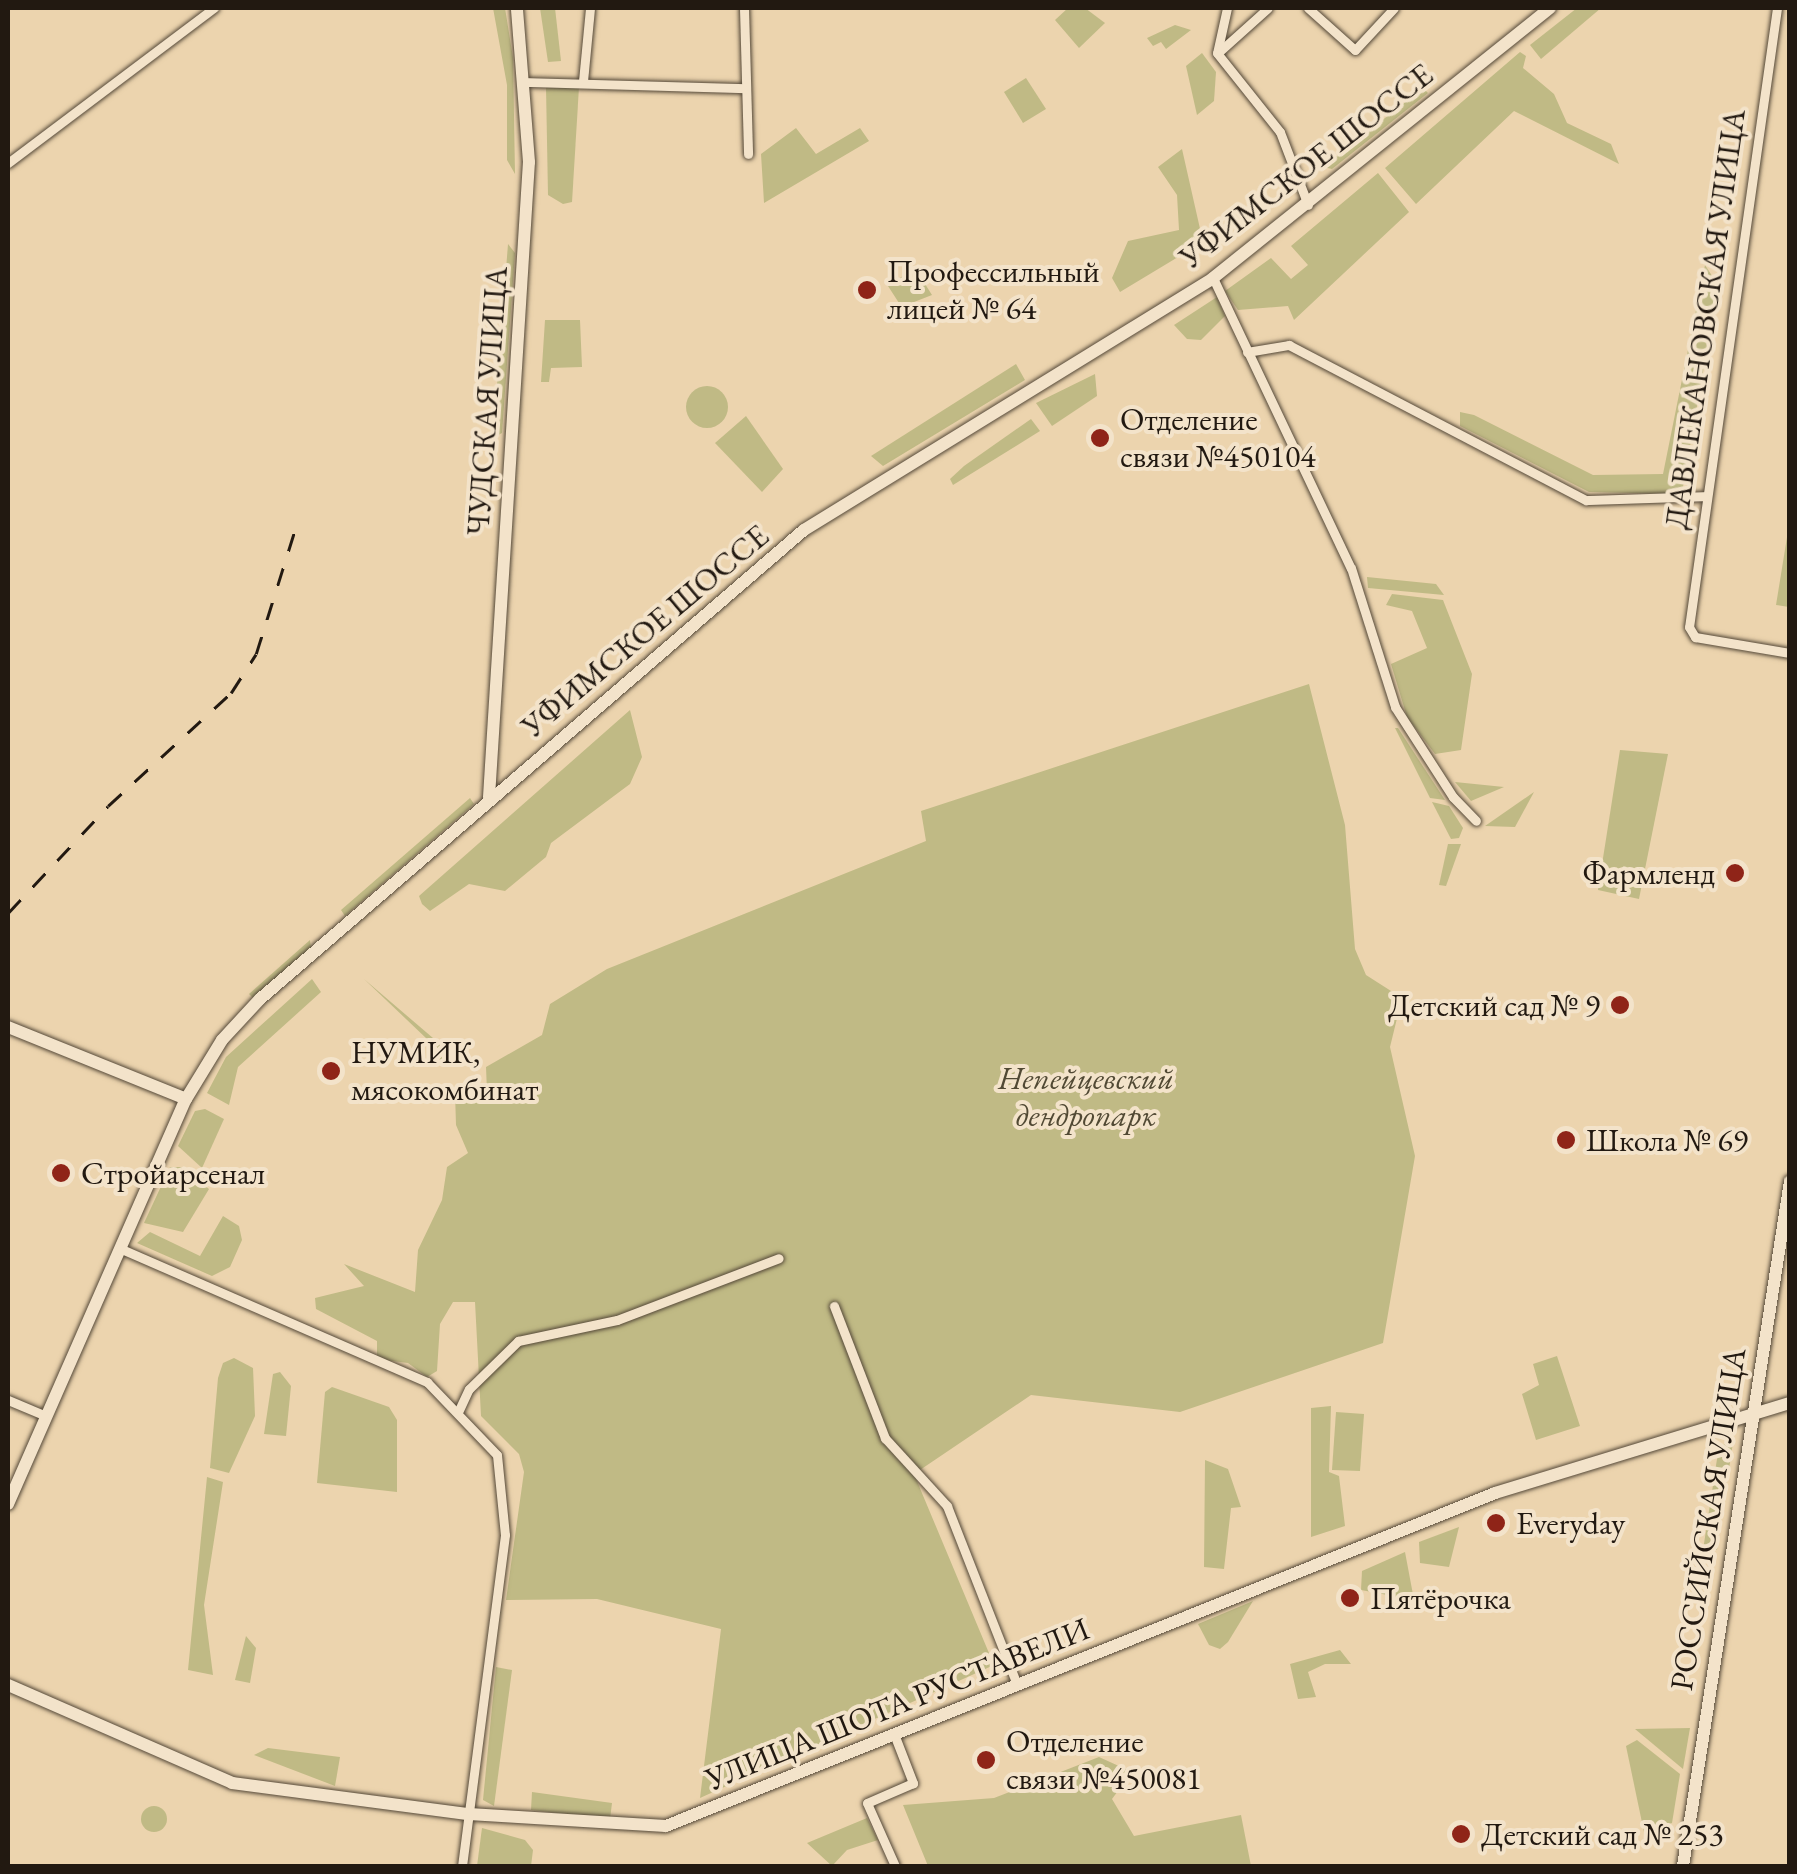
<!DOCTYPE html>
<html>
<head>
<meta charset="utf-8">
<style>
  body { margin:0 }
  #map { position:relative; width:1797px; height:1874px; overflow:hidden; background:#ecd4ae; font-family:"EB Garamond",serif }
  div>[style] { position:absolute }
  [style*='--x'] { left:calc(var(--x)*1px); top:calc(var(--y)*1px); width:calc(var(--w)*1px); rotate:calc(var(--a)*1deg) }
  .green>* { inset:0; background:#c0ba85 }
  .round { border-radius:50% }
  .roads { filter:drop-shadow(0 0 2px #544838) drop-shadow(0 0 2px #544838) }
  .street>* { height:9px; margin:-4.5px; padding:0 4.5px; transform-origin:4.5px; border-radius:4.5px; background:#f3e3ca }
  .secondary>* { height:12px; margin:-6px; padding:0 6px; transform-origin:6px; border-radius:6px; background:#f3e3ca }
  .rail>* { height:2.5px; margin-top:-1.25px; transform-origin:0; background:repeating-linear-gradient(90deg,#221911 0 18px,transparent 0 36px) }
  .dots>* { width:28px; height:28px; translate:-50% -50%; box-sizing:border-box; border:5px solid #f3e3ca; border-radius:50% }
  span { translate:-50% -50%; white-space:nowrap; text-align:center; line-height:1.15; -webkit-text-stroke:8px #f3e3ca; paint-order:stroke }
  .street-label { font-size:32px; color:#221911 }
  .poi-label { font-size:32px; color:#221911 }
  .left { translate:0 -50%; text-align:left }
  .right { translate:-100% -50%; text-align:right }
  .park-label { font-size:32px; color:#514934; font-style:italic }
  .frame { position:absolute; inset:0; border:10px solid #221911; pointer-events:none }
</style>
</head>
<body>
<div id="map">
  <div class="green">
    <div style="clip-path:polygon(493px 8px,505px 8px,513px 58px,515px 174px,507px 160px,507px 85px)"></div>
    <div style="clip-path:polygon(540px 8px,555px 8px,561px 61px,548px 62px)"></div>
    <div style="clip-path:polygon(1068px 8px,1085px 8px,1105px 23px,1079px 48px,1055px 20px)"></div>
    <div style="clip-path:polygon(1577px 8px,1601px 8px,1541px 59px,1530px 45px)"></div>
    <div style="clip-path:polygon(1175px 25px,1191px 30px,1166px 49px,1161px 42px,1153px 46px,1147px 38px)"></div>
    <div style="clip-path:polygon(1520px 52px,1526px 56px,1523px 68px,1554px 94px,1567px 123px,1611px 144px,1619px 164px,1514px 111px,1416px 204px,1385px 168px)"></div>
    <div style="clip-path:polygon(1202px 53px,1216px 72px,1214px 101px,1197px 115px,1186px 66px)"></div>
    <div style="clip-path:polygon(1026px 78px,1046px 109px,1023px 123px,1004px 92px)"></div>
    <div style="clip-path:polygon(546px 87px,579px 87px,572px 202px,563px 204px,548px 195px)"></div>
    <div style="clip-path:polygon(1423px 88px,1428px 93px,1332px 169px,1323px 167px)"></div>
    <div style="clip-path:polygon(796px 128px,816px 154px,860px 128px,869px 141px,764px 203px,761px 154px)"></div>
    <div style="clip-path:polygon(1182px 149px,1203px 242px,1120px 292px,1112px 278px,1128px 241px,1179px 230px,1177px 195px,1158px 167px)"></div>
    <div style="clip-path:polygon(1378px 173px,1409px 212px,1294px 320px,1288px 306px,1238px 310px,1225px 291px,1271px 258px,1291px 279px,1308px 265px,1291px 246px)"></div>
    <div style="clip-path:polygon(508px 244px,515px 253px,502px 433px,493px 438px)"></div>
    <div style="clip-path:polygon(1705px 265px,1718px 285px,1683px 487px,1674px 494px,1589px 492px,1460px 426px,1460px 412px,1474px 415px,1593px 475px,1663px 474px)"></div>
    <div style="clip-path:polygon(915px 268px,932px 295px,909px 304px,908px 317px,888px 286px)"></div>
    <div style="clip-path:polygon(1217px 297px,1225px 316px,1201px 340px,1187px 339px,1174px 325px)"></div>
    <div style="clip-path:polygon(545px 320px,580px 320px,582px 367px,551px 368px,549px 382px,541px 382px)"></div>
    <div style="clip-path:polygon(1016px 364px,1025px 380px,883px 466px,871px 456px)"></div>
    <div style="clip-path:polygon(1095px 374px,1097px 396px,1052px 426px,1036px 403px)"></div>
    <div class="round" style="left:686px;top:386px;width:42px;height:42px"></div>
    <div style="clip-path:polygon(746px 416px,783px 469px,762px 492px,715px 443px)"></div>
    <div style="clip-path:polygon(1031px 419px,1040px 431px,953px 485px,950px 479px,964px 466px)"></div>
    <div style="clip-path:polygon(1789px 525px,1789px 607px,1776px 605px)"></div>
    <div style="clip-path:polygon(1367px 577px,1436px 584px,1444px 595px,1368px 588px)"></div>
    <div style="clip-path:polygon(1392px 594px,1443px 600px,1472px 674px,1461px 750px,1435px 754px,1407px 717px,1391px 664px,1427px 648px,1412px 611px,1386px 605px)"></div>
    <div style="clip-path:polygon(1309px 684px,1345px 825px,1355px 949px,1366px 975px,1402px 998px,1390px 1047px,1415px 1156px,1383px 1343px,1180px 1412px,1031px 1395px,914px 1474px,994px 1665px,700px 1798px,721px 1629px,597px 1599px,506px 1600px,524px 1472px,519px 1454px,481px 1416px,475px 1302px,453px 1302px,440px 1324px,437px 1371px,427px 1377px,408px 1363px,377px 1359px,377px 1341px,316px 1309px,315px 1298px,364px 1286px,344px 1264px,415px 1292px,418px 1250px,442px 1200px,447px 1167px,468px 1153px,456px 1125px,455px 1093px,466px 1079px,487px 1092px,486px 1067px,542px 1035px,550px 1004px,607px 969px,926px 841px,921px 811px)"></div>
    <div style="clip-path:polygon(630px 710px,642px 757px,630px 784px,551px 843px,546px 857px,505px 891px,469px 884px,430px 911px,422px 904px,419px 896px)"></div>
    <div style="clip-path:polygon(1395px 728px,1398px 728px,1445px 800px,1430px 798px)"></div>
    <div style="clip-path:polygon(1620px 750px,1668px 754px,1639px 899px,1598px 890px)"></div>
    <div style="clip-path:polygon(1455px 782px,1504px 787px,1471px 801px)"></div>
    <div style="clip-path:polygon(1534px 792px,1515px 827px,1485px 826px)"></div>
    <div style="clip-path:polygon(470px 798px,474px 804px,345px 916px,341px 910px)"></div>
    <div style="clip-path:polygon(1432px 802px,1449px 806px,1463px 828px,1459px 838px,1451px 839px)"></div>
    <div style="clip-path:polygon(1448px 844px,1461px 844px,1446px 886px,1439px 885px)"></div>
    <div style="clip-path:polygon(310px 940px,311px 948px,253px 998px,249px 994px)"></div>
    <div style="clip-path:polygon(312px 979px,321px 992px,238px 1067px,229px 1105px,207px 1093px,226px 1057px)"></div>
    <div style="clip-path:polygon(364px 979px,447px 1050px,445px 1067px,427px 1039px)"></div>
    <div style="clip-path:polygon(205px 1109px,224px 1119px,202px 1168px,178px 1146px,195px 1111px)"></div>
    <div style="clip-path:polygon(170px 1167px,181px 1167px,209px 1189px,183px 1232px,144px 1223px)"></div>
    <div style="clip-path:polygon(223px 1216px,239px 1226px,242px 1240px,230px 1267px,212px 1276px,137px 1243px,150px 1232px,200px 1256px)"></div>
    <div style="clip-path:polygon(1557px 1356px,1580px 1426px,1536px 1440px,1522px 1394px,1539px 1385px,1533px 1364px)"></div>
    <div style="clip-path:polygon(234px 1358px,253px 1368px,255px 1416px,229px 1473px,210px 1468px,218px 1378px,223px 1363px)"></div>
    <div style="clip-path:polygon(280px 1372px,291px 1386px,286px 1436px,264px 1434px,273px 1374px)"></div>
    <div style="clip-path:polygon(332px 1387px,389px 1407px,397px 1420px,397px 1492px,317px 1483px,325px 1392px)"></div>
    <div style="clip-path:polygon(1331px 1406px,1329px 1472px,1339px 1476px,1345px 1526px,1311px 1537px,1311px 1408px)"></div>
    <div style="clip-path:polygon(1336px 1412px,1364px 1414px,1360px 1471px,1332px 1470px)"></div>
    <div style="clip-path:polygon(1733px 1442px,1717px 1550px,1703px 1550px,1719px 1446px)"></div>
    <div style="clip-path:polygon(1205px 1460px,1228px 1469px,1241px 1507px,1231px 1508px,1224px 1569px,1204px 1567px)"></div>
    <div style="clip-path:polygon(207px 1477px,223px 1482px,204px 1605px,213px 1675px,188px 1670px)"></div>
    <div style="clip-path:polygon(1459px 1527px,1449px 1567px,1420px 1563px,1419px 1542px)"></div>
    <div style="clip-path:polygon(1405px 1552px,1414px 1600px,1361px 1590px,1362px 1571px)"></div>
    <div style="clip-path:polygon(1253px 1601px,1228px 1642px,1220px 1649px,1209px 1645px,1198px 1624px)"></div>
    <div style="clip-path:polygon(246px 1636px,256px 1648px,250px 1683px,235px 1680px)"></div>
    <div style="clip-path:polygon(1340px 1650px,1351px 1664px,1325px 1664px,1308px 1672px,1316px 1697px,1298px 1699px,1290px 1664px)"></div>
    <div style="clip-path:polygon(496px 1667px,512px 1670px,494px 1806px,483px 1800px)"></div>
    <div style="clip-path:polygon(1690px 1728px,1683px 1769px,1635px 1729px)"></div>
    <div style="clip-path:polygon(1637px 1740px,1680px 1774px,1672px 1823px,1644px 1832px,1626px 1746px)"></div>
    <div style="clip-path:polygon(268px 1748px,340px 1757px,335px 1786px,254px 1755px)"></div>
    <div style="clip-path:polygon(1099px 1757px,1132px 1772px,1112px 1799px,1134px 1836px,1241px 1815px,1251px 1866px,928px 1866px,903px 1805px,994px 1798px)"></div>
    <div style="clip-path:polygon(532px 1792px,612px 1803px,610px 1819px,531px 1810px)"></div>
    <div class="round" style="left:141px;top:1806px;width:26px;height:26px"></div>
    <div style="clip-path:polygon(867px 1818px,878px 1840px,847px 1850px,832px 1866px,807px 1843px)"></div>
    <div style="clip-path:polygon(482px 1828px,525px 1840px,533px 1850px,531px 1866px,477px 1866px)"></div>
  </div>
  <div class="roads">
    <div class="street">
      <div style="--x:744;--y:8;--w:146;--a:88.4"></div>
      <div style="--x:1227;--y:8;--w:46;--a:102.5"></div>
      <div style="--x:1217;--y:53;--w:101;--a:51.4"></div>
      <div style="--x:1280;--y:132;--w:78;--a:69"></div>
      <div style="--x:1308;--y:8;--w:63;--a:41.8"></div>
      <div style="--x:1355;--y:50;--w:57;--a:-47.1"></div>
      <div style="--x:1777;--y:8;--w:625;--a:98.09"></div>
      <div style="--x:1689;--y:627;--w:12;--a:59"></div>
      <div style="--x:1695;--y:637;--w:96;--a:9.6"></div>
      <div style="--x:1220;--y:51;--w:64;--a:-41.9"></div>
      <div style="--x:583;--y:81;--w:73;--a:-84.5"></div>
      <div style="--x:526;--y:82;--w:216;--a:1.6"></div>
      <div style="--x:8;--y:163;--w:258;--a:-37"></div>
      <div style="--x:1213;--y:278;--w:321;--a:64.6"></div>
      <div style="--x:1351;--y:568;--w:146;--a:72.4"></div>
      <div style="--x:1395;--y:707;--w:107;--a:57.2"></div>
      <div style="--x:1453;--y:797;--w:33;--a:46"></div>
      <div style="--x:1247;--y:352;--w:43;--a:-9.5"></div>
      <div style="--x:1289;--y:345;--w:335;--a:27.6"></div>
      <div style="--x:1586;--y:500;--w:119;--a:-1.9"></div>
      <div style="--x:119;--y:1248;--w:336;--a:23.5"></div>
      <div style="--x:427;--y:1382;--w:101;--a:46.2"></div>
      <div style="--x:497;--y:1455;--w:80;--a:84.3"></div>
      <div style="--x:505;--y:1535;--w:334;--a:97.4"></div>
      <div style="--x:834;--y:1306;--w:142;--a:68.9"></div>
      <div style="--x:885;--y:1438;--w:92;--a:47.6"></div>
      <div style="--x:947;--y:1506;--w:192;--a:68.6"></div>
      <div style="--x:8;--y:1400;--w:41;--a:22.8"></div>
      <div style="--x:459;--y:1410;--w:23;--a:-65"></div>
      <div style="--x:469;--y:1389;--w:69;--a:-44.4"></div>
      <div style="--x:518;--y:1341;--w:101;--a:-12"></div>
      <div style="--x:617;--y:1320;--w:173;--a:-20.9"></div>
      <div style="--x:894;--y:1734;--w:53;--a:68.8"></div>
      <div style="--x:913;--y:1783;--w:50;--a:156.5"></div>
      <div style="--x:867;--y:1803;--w:69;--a:66"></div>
    </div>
    <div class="secondary">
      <div style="--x:489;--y:797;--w:636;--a:-86.4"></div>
      <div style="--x:529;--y:162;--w:154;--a:-94.5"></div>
      <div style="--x:8;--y:1027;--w:192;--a:22"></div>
      <div style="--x:8;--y:1504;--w:442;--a:-66.3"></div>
      <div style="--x:186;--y:1099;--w:69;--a:-58.6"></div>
      <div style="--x:222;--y:1040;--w:56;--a:-47.2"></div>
      <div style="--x:260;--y:999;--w:718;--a:-40.77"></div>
      <div style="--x:804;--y:530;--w:480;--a:-31.6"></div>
      <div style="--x:1213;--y:278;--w:432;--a:-38.7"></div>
      <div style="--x:8;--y:1685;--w:244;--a:23.6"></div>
      <div style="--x:232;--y:1783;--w:239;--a:7.5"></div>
      <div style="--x:469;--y:1814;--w:197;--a:3.5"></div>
      <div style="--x:666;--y:1826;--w:893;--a:-21.88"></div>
      <div style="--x:1495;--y:1493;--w:308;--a:-17"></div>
      <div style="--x:1683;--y:1866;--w:693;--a:-81.12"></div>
    </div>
  </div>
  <div class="rail">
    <div style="--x:8;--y:913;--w:146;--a:-46.9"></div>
    <div style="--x:108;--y:806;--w:167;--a:-42.6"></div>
    <div style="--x:231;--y:693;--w:46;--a:-57.3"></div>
    <div style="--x:256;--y:654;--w:127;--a:-72.6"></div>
  </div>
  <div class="dots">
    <div style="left:867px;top:290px;background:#8f2418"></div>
    <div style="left:1100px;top:438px;background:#8f2418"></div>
    <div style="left:1735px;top:873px;background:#8f2418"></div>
    <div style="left:1620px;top:1005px;background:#8f2418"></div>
    <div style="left:331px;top:1071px;background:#8f2418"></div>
    <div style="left:1566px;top:1140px;background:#8f2418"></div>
    <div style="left:61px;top:1173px;background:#8f2418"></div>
    <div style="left:1496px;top:1523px;background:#8f2418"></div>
    <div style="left:1350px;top:1598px;background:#8f2418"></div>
    <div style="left:986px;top:1760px;background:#8f2418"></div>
    <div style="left:1461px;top:1834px;background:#8f2418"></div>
  </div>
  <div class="street-label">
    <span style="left:1306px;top:166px;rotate:-38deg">УФИМСКОЕ ШОССЕ</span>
    <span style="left:1705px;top:319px;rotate:-82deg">ДАВЛЕКАНОВСКАЯ УЛИЦА</span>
    <span style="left:487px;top:401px;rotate:-86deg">ЧУДСКАЯ УЛИЦА</span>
    <span style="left:645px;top:631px;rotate:-40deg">УФИМСКОЕ ШОССЕ</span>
    <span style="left:1708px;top:1519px;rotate:-81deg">РОССИЙСКАЯ УЛИЦА</span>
    <span style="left:897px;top:1704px;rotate:-22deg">УЛИЦА ШОТА РУСТАВЕЛИ</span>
  </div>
  <div class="poi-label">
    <span class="left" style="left:887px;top:290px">Профессильный<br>лицей № 64</span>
    <span class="left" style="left:1120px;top:438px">Отделение<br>связи №450104</span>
    <span class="right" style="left:1715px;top:873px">Фармленд</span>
    <span class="right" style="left:1600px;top:1005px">Детский сад № 9</span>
    <span class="left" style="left:351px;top:1071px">НУМИК,<br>мясокомбинат</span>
    <span class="left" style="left:1586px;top:1140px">Школа № 69</span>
    <span class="left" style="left:81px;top:1173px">Стройарсенал</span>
    <span class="left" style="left:1516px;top:1523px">Everyday</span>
    <span class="left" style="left:1370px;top:1598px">Пятёрочка</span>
    <span class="left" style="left:1006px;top:1760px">Отделение<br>связи №450081</span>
    <span class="left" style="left:1481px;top:1834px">Детский сад № 253</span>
  </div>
  <div class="park-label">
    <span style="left:1086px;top:1097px">Непейцевский<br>дендропарк</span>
  </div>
  <div class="frame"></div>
</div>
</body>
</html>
